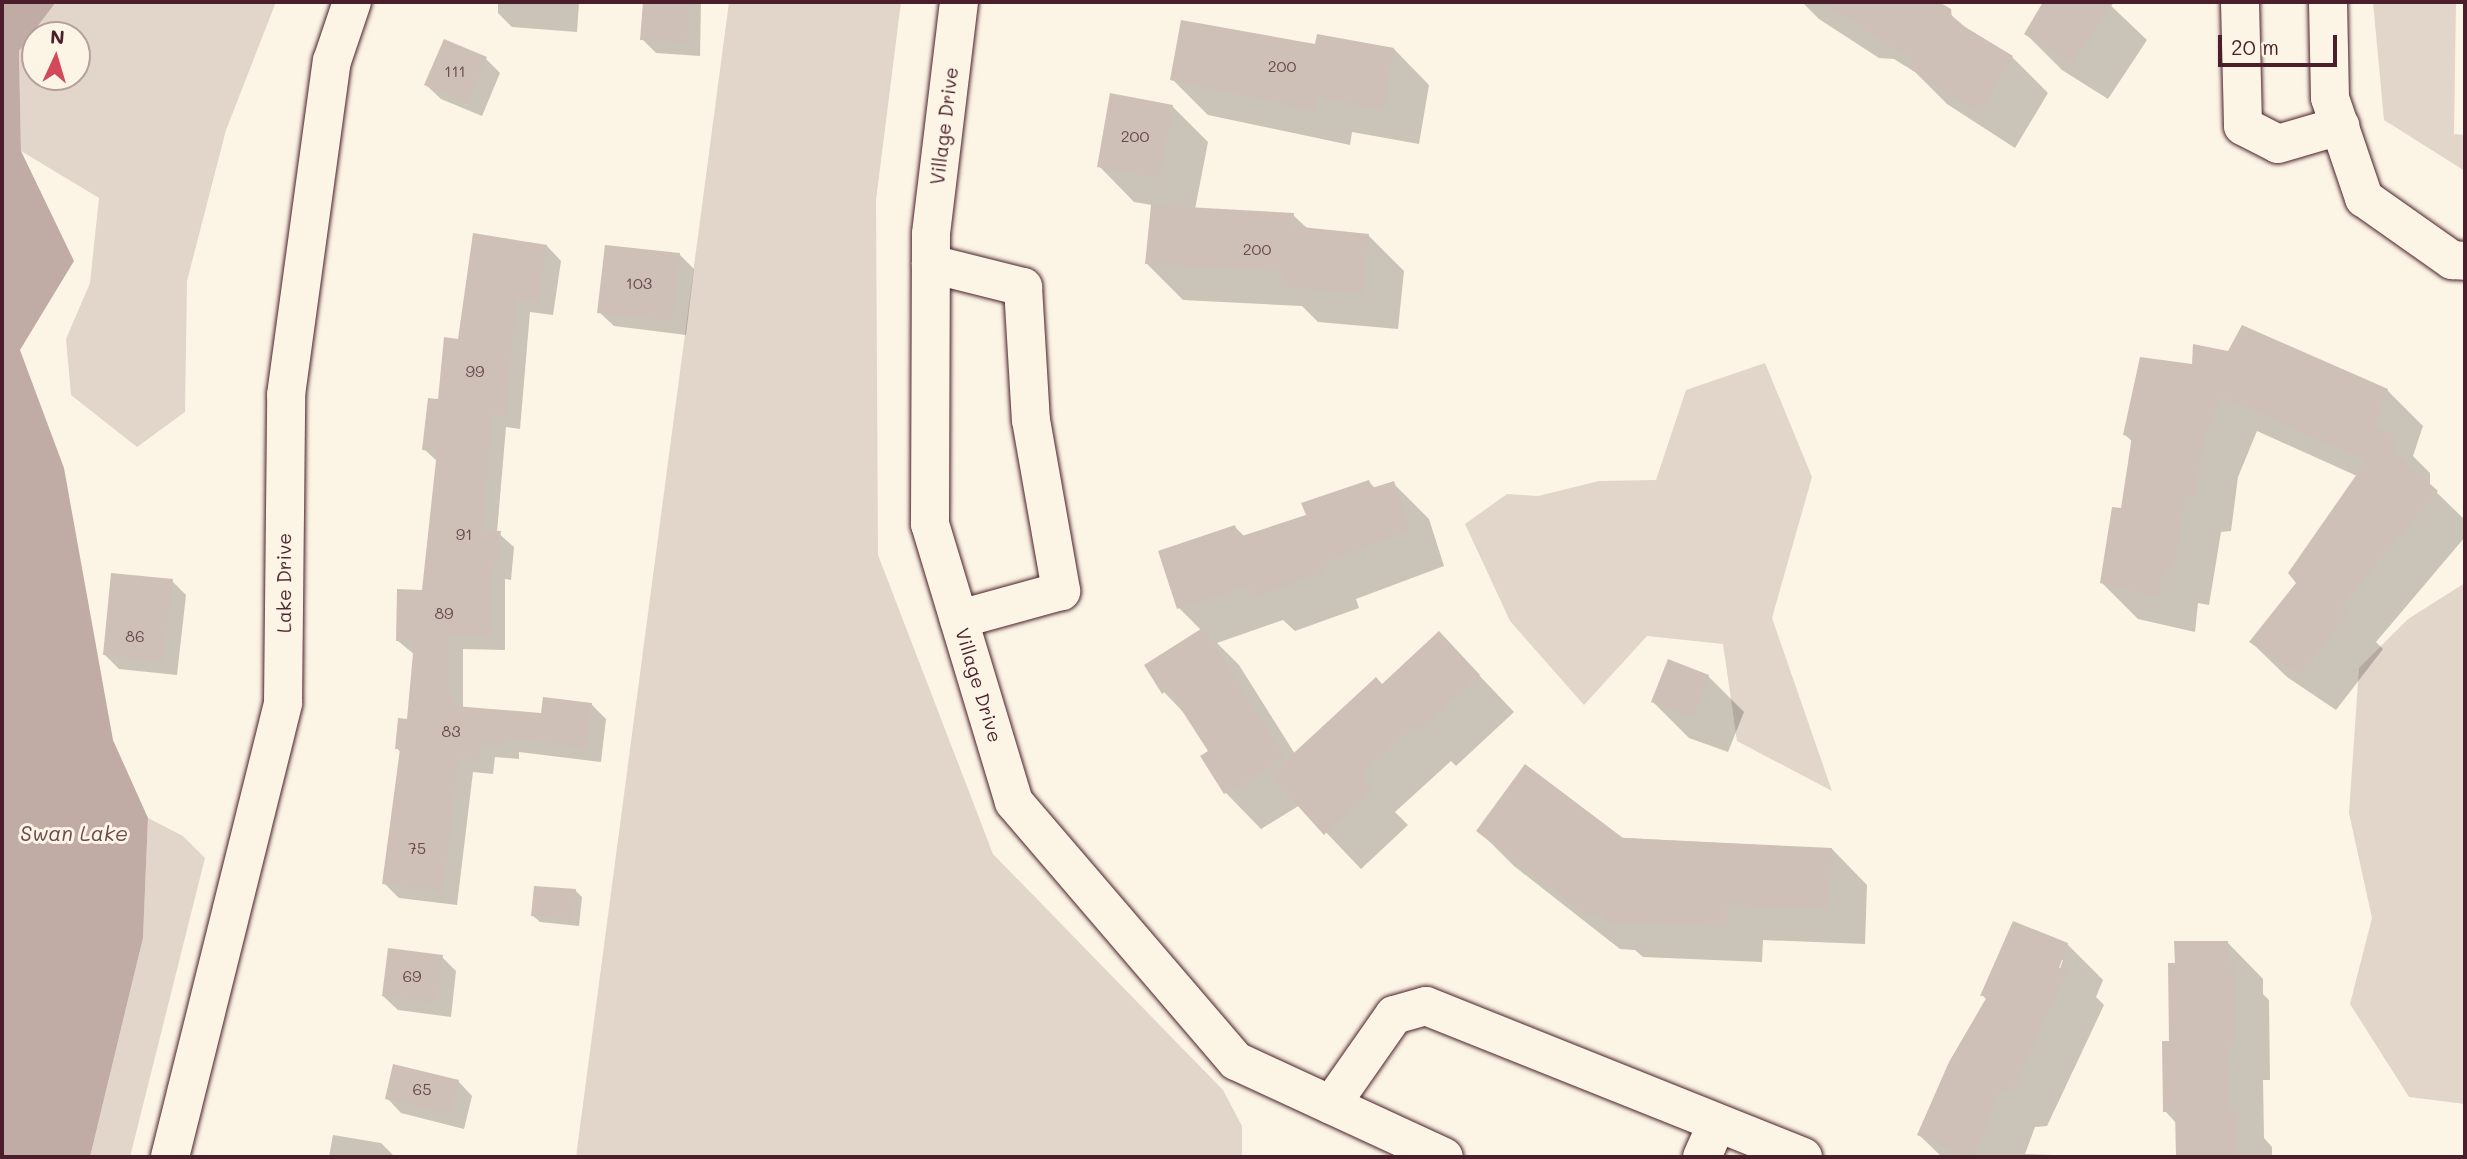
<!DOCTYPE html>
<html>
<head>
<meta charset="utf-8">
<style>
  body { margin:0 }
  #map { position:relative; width:2467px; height:1159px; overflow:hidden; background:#fcf5e5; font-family:Mali,sans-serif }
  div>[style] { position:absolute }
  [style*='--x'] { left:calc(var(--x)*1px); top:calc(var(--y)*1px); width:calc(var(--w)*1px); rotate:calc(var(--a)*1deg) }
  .green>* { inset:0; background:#e2d5ca }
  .water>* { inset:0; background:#c0aca5 }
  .shadow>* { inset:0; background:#0003 }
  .building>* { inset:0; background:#cfc0b7 }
  .roads { filter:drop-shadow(0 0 2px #4a1f2b) drop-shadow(0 0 2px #4a1f2b) }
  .minor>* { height:38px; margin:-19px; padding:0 19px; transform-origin:19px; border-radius:19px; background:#fcf5e5 }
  span { translate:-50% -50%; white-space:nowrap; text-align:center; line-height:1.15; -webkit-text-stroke:6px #fcf5e5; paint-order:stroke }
  .number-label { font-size:16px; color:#6b474e }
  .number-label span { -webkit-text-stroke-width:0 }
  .street-label { font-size:19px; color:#4a1f2b }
  .water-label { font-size:21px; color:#6d4950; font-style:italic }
  .frame { position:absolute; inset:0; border:4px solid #4a1f2b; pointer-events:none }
  .north { position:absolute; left:21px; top:21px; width:70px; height:70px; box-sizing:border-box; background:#fcf5e5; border:2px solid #b59f9b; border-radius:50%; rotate:4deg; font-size:19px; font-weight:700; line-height:28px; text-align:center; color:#4a1f2b }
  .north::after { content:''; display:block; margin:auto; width:24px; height:32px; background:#d1495b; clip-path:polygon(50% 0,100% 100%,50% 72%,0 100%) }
  .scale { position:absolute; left:2218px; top:35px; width:119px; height:32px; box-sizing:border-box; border:4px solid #4a1f2b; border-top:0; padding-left:9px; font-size:21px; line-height:24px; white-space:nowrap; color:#4a1f2b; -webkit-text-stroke:5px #fcf5e5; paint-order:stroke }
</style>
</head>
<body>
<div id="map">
  <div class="green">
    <div style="clip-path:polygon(evenodd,56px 2px,276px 2px,226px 130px,187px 281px,185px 412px,137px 447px,71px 395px,66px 339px,90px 283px,99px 198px,21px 151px,19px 51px,56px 2px,35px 35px,77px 35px,77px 77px,35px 77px,35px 35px)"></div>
    <div style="clip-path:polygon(729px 2px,901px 2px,876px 200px,878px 555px,993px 854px,1223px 1090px,1242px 1126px,1242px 1157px,576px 1157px)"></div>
    <div style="clip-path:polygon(2373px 2px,2456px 2px,2454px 134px,2465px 135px,2465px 171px,2384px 120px)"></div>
    <div style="clip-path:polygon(1765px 363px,1812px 477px,1772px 618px,1832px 791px,1737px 741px,1723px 644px,1647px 636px,1584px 705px,1510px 621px,1465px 524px,1507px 494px,1538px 496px,1599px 481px,1656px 480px,1686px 390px)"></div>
    <div style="clip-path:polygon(2465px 583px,2465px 1104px,2409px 1097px,2350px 1004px,2372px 918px,2349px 813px,2359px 668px,2408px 619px)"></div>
    <div style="clip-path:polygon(148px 818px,183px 836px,205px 858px,130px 1157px,90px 1157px,143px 938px)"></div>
  </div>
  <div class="water">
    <div style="clip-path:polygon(2px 2px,56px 2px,19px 51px,21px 151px,74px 261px,20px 350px,64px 468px,113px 740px,148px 818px,143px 938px,90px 1157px,2px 1157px)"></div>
  </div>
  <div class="shadow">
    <div style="clip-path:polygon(498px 2px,579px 2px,577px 32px,512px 27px,498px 13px)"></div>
    <div style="clip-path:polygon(644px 2px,701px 2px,700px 56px,656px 53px,642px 39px)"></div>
    <div style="clip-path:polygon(1802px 2px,1936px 2px,1972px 33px,2012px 57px,2048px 93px,2015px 148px,1947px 104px,1915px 72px,1894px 59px,1879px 58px,1819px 19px)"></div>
    <div style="clip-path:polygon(2045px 2px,2107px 2px,2147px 40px,2108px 99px,2062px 70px,2026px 34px)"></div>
    <div style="clip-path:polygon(1317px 46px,1394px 49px,1429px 85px,1419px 144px,1352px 132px,1350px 145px,1208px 115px,1172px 79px)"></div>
    <div style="clip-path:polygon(486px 59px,500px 73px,482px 116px,441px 99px,426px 85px)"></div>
    <div style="clip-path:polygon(1172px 106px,1208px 142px,1195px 209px,1293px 215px,1308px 229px,1368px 235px,1404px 271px,1398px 329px,1318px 322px,1302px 306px,1183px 300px,1147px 264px,1152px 205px,1134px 202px,1099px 166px)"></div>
    <div style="clip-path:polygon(547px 246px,561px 261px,553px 315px,530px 312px,520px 429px,506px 427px,497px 532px,514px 547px,511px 580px,505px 579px,505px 650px,463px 649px,463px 707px,543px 715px,592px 705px,606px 719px,601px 762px,519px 752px,519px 759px,495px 757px,493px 774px,473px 772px,457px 905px,399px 898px,384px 883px,401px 753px,397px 748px,409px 720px,415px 655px,398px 641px,424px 592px,438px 462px,424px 449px,460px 341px)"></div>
    <div style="clip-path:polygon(679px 254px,694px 269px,686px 335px,614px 326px,599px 312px)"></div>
    <div style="clip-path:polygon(2141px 359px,2387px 390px,2423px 426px,2413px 456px,2430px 473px,2430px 486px,2465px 520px,2465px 537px,2376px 642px,2383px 649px,2336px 710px,2287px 677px,2251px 642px,2299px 583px,2357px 476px,2257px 431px,2238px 477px,2231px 531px,2221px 532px,2209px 605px,2198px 603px,2195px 632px,2138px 619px,2102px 583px,2123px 510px,2133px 442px,2125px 435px)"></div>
    <div style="clip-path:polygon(1369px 482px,1376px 489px,1393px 483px,1429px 519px,1444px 566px,1356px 599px,1359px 608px,1295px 631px,1283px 620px,1217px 643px,1239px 665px,1295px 754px,1383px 686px,1439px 633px,1514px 712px,1456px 766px,1451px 761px,1395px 812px,1408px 825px,1361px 869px,1300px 805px,1261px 829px,1226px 793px,1203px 757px,1210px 752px,1188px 717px,1164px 692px,1202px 631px,1179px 608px,1235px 527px,1245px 537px,1308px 516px)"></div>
    <div style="clip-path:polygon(172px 581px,186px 595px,177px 675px,119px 669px,105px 655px)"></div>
    <div style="clip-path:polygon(1708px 676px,1744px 712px,1728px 752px,1689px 738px,1653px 702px)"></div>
    <div style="clip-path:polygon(1478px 830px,1832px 849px,1867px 885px,1865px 944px,1763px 940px,1762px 962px,1643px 957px,1635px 950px,1620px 949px,1514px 866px)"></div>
    <div style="clip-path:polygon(575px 890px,582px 897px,579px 926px,540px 922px,533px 916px)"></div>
    <div style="clip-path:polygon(2228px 943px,2263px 979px,2263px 994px,2269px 1000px,2270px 1080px,2263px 1080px,2264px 1138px,2272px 1147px,2272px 1157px,2178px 1157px,2177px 1124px,2165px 1111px,2177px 964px)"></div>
    <div style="clip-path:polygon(evenodd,2067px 944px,2103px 980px,2096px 997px,2104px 1005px,2047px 1126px,2035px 1127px,2025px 1154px,2115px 1157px,1942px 1157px,1919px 1135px,1987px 1000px,1982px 995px,2067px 944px,2060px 960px,2063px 960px,2057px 977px,2060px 960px)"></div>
    <div style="clip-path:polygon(442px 957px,456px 971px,451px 1017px,398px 1010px,383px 996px)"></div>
    <div style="clip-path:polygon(458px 1081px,472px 1096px,464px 1129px,401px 1113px,387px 1098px)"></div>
    <div style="clip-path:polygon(333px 1135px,381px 1143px,395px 1157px,329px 1157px)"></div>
  </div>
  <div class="building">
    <div style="clip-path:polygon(643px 2px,689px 2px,686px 43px,640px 40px)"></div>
    <div style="clip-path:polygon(1820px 2px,1939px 2px,1951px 9px,1952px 19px,2013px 56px,1979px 114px,1909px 68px,1912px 58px)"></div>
    <div style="clip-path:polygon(2043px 2px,2114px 2px,2072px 64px,2024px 34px)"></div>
    <div style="clip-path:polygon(1181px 20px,1315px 44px,1317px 34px,1394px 48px,1384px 109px,1317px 98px,1315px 111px,1170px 80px)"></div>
    <div style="clip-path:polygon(444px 39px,487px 57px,467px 103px,424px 85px)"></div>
    <div style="clip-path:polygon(1110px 93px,1173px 105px,1159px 178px,1097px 167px)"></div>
    <div style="clip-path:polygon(1151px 205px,1294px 213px,1292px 226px,1369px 234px,1363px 294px,1281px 287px,1282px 271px,1145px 264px)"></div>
    <div style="clip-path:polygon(473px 233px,547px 245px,539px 302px,516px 299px,506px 415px,492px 414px,483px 530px,501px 531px,497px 567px,492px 566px,491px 636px,449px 635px,449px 696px,455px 697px,454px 706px,541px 713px,543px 697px,592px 703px,587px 748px,505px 738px,505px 745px,481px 743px,480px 760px,459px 758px,443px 891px,382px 884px,400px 749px,395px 749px,398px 718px,407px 719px,414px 642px,396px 641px,397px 589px,422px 590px,437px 451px,422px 450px,428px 398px,438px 399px,444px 337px,458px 339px)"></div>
    <div style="clip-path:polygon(605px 245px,680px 253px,672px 321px,597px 313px)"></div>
    <div style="clip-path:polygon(2242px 325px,2388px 389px,2375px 427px,2395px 436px,2395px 452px,2438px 491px,2339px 609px,2349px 612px,2300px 675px,2249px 642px,2296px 583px,2288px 573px,2366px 461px,2221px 396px,2203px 441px,2196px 496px,2186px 497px,2173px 571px,2163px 569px,2159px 598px,2100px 583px,2112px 507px,2121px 508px,2132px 436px,2123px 435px,2140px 357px,2192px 364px,2193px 344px,2228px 351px)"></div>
    <div style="clip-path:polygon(1369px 480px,1372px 488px,1394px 481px,1410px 530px,1321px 564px,1325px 572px,1257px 596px,1246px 586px,1177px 609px,1158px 551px,1235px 525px,1239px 537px,1306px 515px,1301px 503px)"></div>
    <div style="clip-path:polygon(111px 573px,173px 579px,163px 662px,103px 655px)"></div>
    <div style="clip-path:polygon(1204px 627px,1285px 757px,1224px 794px,1200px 756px,1208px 751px,1168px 689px,1162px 694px,1144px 665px)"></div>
    <div style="clip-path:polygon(1439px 631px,1480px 675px,1419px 731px,1414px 726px,1361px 775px,1373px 789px,1324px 835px,1270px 775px,1376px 677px,1382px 684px)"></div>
    <div style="clip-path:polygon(1668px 659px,1709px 675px,1693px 718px,1651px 702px)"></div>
    <div style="clip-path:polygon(1525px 764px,1623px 838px,1832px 848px,1829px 909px,1727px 905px,1727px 927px,1605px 922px,1605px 915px,1583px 914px,1476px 831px)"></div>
    <div style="clip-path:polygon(534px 886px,576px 889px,573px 920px,531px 916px)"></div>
    <div style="clip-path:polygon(2013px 921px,2068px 943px,2059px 968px,2069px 968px,2012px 1091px,2000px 1091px,1974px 1157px,1968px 1157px,1917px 1135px,1949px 1062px,1988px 995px,1980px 996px)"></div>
    <div style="clip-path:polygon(2174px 941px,2228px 941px,2228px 962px,2234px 962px,2235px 1045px,2228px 1045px,2229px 1109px,2237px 1109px,2238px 1157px,2176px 1157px,2175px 1112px,2163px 1112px,2162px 1041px,2169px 1041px,2168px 963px,2175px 963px)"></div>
    <div style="clip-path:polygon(388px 948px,443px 955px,437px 1003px,382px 996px)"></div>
    <div style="clip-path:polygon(393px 1064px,459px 1080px,450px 1115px,385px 1099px)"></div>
  </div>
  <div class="roads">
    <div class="minor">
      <div style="--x:959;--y:2;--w:234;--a:96.9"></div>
      <div style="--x:931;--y:234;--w:290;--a:90.2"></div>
      <div style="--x:930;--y:524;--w:290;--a:73.2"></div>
      <div style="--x:1014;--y:802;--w:341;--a:49.4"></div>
      <div style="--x:1236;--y:1061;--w:229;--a:24.8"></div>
      <div style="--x:2240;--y:2;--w:124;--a:88.6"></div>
      <div style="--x:2243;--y:126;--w:39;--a:27"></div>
      <div style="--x:2278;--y:144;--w:65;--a:-16.2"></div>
      <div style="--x:2328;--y:2;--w:96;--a:88.8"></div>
      <div style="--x:2330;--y:98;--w:106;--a:71.2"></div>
      <div style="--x:2364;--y:198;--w:108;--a:35.2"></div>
      <div style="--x:2452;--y:260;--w:13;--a:4"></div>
      <div style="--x:931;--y:264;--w:95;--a:14"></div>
      <div style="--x:1023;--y:287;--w:133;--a:86.6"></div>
      <div style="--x:1031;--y:420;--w:174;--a:80"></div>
      <div style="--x:1061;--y:591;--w:106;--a:164.6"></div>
      <div style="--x:1331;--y:1105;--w:110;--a:-55"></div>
      <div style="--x:1394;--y:1015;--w:33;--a:-16"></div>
      <div style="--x:1426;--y:1006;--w:406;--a:21.8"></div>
      <div style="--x:170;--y:1157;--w:468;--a:-76"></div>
      <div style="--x:283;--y:703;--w:308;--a:-89.4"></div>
      <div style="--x:286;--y:395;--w:337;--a:-82.2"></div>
      <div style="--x:332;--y:61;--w:62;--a:-71.3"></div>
      <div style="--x:1702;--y:1157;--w:37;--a:-66"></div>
    </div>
  </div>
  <div class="number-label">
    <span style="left:1282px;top:66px">200</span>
    <span style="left:455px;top:71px">111</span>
    <span style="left:1135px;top:136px">200</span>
    <span style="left:1257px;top:249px">200</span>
    <span style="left:639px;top:283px">103</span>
    <span style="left:475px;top:371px">99</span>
    <span style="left:464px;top:534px">91</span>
    <span style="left:444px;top:613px">89</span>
    <span style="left:135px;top:636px">86</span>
    <span style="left:451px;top:731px">83</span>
    <span style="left:417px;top:848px">75</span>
    <span style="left:412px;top:976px">69</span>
    <span style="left:422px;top:1089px">65</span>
  </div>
  <div class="street-label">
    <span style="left:944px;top:126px;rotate:-83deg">Village Drive</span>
    <span style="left:284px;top:583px;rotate:-90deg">Lake Drive</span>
    <span style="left:979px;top:685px;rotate:73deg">Village Drive</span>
  </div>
  <div class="water-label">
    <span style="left:74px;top:833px">Swan Lake</span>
  </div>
  <div class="frame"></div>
  <div class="north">N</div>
  <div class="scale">20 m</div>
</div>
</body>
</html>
